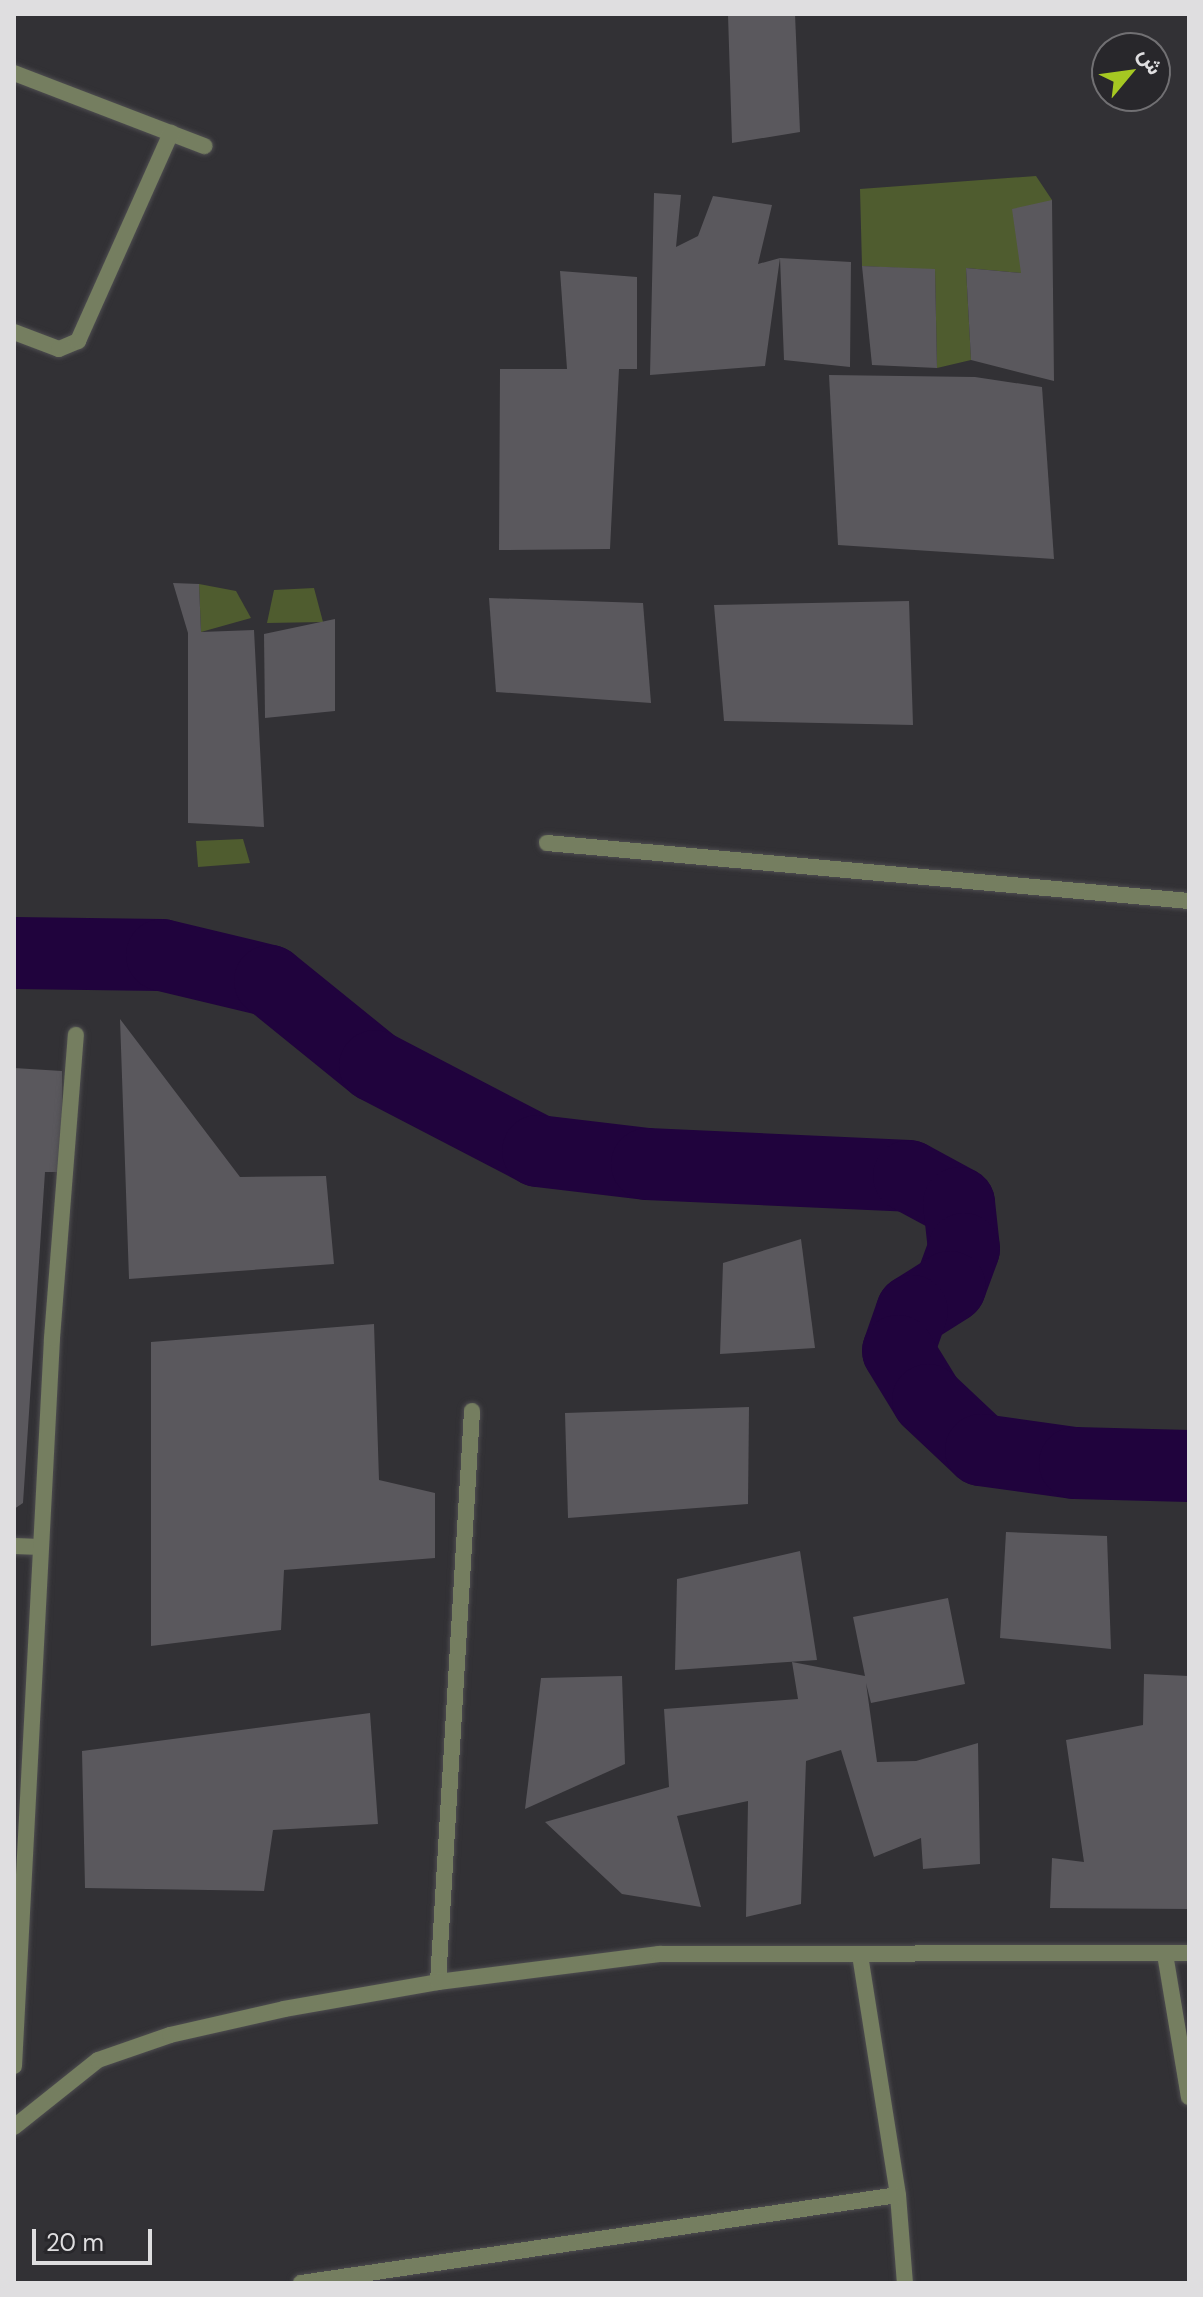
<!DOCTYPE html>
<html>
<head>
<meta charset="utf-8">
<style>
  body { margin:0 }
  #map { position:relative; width:1203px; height:2297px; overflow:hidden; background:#323135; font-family:"DM Sans",Vazirmatn,sans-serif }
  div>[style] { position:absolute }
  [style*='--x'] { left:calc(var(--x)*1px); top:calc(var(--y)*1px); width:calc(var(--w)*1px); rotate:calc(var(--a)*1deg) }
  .green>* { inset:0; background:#4f5c2f }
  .river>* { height:72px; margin:-36px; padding:0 36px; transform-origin:36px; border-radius:36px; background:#20033d }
  .building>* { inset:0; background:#5a585d }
  .roads { filter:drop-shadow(0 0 2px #4e4d50) drop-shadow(0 0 2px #4e4d50) }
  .street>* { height:16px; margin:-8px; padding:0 8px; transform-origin:8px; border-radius:8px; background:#757e60 }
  span { translate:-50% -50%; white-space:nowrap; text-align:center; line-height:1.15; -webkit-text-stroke:6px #28272b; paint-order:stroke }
  .frame { position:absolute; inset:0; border:16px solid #dfdee0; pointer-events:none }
  .north { position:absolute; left:1091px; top:32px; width:80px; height:80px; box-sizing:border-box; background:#28272b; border:2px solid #717073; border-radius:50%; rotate:61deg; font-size:22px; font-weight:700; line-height:32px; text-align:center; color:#dfdee0 }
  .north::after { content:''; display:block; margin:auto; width:28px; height:36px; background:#a5c822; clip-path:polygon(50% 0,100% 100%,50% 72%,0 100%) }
  .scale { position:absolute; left:32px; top:2229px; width:120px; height:36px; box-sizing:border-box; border:4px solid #dfdee0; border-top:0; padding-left:10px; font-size:24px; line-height:28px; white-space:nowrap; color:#dfdee0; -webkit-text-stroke:6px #28272b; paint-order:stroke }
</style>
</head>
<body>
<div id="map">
  <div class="green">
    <div style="clip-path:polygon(1036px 176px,1052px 200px,1021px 273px,966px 268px,971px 360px,937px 368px,935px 270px,862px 266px,860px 189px)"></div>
    <div style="clip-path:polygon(199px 584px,236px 591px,251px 618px,201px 632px)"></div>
    <div style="clip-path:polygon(314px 588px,323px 622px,267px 623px,274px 590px)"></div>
    <div style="clip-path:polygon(243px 839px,250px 863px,198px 867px,196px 841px)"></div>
  </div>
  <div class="river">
    <div style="--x:14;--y:953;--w:148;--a:0.8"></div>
    <div style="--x:162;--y:955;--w:111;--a:13.5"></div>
    <div style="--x:270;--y:981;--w:135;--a:39"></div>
    <div style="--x:375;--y:1066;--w:184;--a:27.5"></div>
    <div style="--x:538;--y:1151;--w:110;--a:6.8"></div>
    <div style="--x:647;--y:1164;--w:262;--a:2.6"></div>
    <div style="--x:909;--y:1176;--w:57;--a:28.4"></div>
    <div style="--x:959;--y:1203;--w:46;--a:83.8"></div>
    <div style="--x:964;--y:1249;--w:40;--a:110.2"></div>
    <div style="--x:950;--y:1287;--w:45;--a:147.7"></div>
    <div style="--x:912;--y:1311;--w:42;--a:109.3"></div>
    <div style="--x:898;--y:1351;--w:57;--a:58.5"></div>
    <div style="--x:928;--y:1400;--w:73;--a:43.3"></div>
    <div style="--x:981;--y:1450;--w:95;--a:7.9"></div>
    <div style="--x:1075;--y:1463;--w:114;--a:1.5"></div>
  </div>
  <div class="building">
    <div style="clip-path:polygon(728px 14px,795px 14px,800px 132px,732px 143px)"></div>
    <div style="clip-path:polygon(654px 193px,681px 195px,676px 247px,698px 236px,713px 196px,772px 205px,758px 264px,780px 258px,851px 262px,850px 367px,784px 360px,780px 258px,765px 366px,650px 375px)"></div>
    <div style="clip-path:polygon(1052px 200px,1054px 381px,971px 360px,966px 268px,1021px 273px,1012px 209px)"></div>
    <div style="clip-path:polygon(862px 266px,935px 269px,937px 368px,872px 365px)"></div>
    <div style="clip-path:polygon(560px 271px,637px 277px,637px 369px,619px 369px,610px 549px,499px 550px,500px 369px,567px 369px)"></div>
    <div style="clip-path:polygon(829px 375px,975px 377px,1042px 387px,1054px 559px,838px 545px)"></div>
    <div style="clip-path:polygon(173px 583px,199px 584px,201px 632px,254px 630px,264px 827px,188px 823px,188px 633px)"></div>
    <div style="clip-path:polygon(489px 598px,643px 603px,651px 703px,496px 692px)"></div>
    <div style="clip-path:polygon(909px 601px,913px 725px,724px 721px,714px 605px)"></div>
    <div style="clip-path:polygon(335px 619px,335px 711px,265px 718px,264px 634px)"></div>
    <div style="clip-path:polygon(120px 1019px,240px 1177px,326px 1176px,334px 1264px,129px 1279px)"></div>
    <div style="clip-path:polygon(14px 1068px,62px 1071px,62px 1172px,45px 1172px,23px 1503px,14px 1509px)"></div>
    <div style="clip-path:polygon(801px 1239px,815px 1348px,720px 1354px,723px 1263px)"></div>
    <div style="clip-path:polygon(374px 1324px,379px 1480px,435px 1493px,435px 1558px,284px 1570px,281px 1630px,151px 1646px,151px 1342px)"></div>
    <div style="clip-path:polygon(749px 1407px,748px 1504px,568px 1518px,565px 1413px)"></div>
    <div style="clip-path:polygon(1006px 1532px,1107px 1536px,1111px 1649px,1000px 1638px)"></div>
    <div style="clip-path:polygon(800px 1551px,817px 1660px,675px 1670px,677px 1579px)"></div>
    <div style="clip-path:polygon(948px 1598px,965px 1684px,871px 1703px,866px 1683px,877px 1762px,916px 1761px,978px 1743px,980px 1864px,923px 1869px,921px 1838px,874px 1857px,841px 1750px,806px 1761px,801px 1904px,746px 1917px,748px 1801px,677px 1816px,701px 1907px,622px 1894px,545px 1822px,669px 1787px,664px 1709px,798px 1699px,792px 1662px,865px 1676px,853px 1617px)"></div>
    <div style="clip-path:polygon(1144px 1674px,1189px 1676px,1189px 1909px,1050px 1908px,1052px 1858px,1084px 1862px,1066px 1740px,1143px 1725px)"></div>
    <div style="clip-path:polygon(622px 1676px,625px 1764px,525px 1809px,541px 1678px)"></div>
    <div style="clip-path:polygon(370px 1713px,378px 1824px,273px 1830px,264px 1891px,85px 1888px,82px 1751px)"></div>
  </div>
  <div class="roads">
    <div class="street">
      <div style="--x:14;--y:73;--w:204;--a:21"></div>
      <div style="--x:14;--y:332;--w:48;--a:20.7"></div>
      <div style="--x:59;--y:349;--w:21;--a:-23"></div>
      <div style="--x:78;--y:341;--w:228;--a:-65.9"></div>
      <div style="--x:547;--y:843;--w:645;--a:5.16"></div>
      <div style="--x:14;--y:1546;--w:27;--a:2"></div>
      <div style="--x:1165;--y:1954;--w:145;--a:80.5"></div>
      <div style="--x:860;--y:1955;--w:243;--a:81"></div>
      <div style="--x:898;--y:2195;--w:88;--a:85.5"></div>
      <div style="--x:438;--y:1982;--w:572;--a:-86.59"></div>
      <div style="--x:14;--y:2066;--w:729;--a:-87.01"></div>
      <div style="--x:52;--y:1338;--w:304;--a:-85.5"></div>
      <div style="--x:14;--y:2127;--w:107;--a:-38.6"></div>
      <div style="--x:98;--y:2060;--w:76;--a:-19.1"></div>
      <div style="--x:170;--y:2035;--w:117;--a:-12.8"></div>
      <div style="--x:284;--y:2009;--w:156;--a:-9.9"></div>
      <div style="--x:438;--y:1982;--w:223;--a:-7.2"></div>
      <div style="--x:659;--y:1954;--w:530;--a:-0.11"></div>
      <div style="--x:301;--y:2283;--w:603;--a:-8.39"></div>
    </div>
  </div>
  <div class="frame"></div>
  <div class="north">ش</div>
  <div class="scale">20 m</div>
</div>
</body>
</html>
